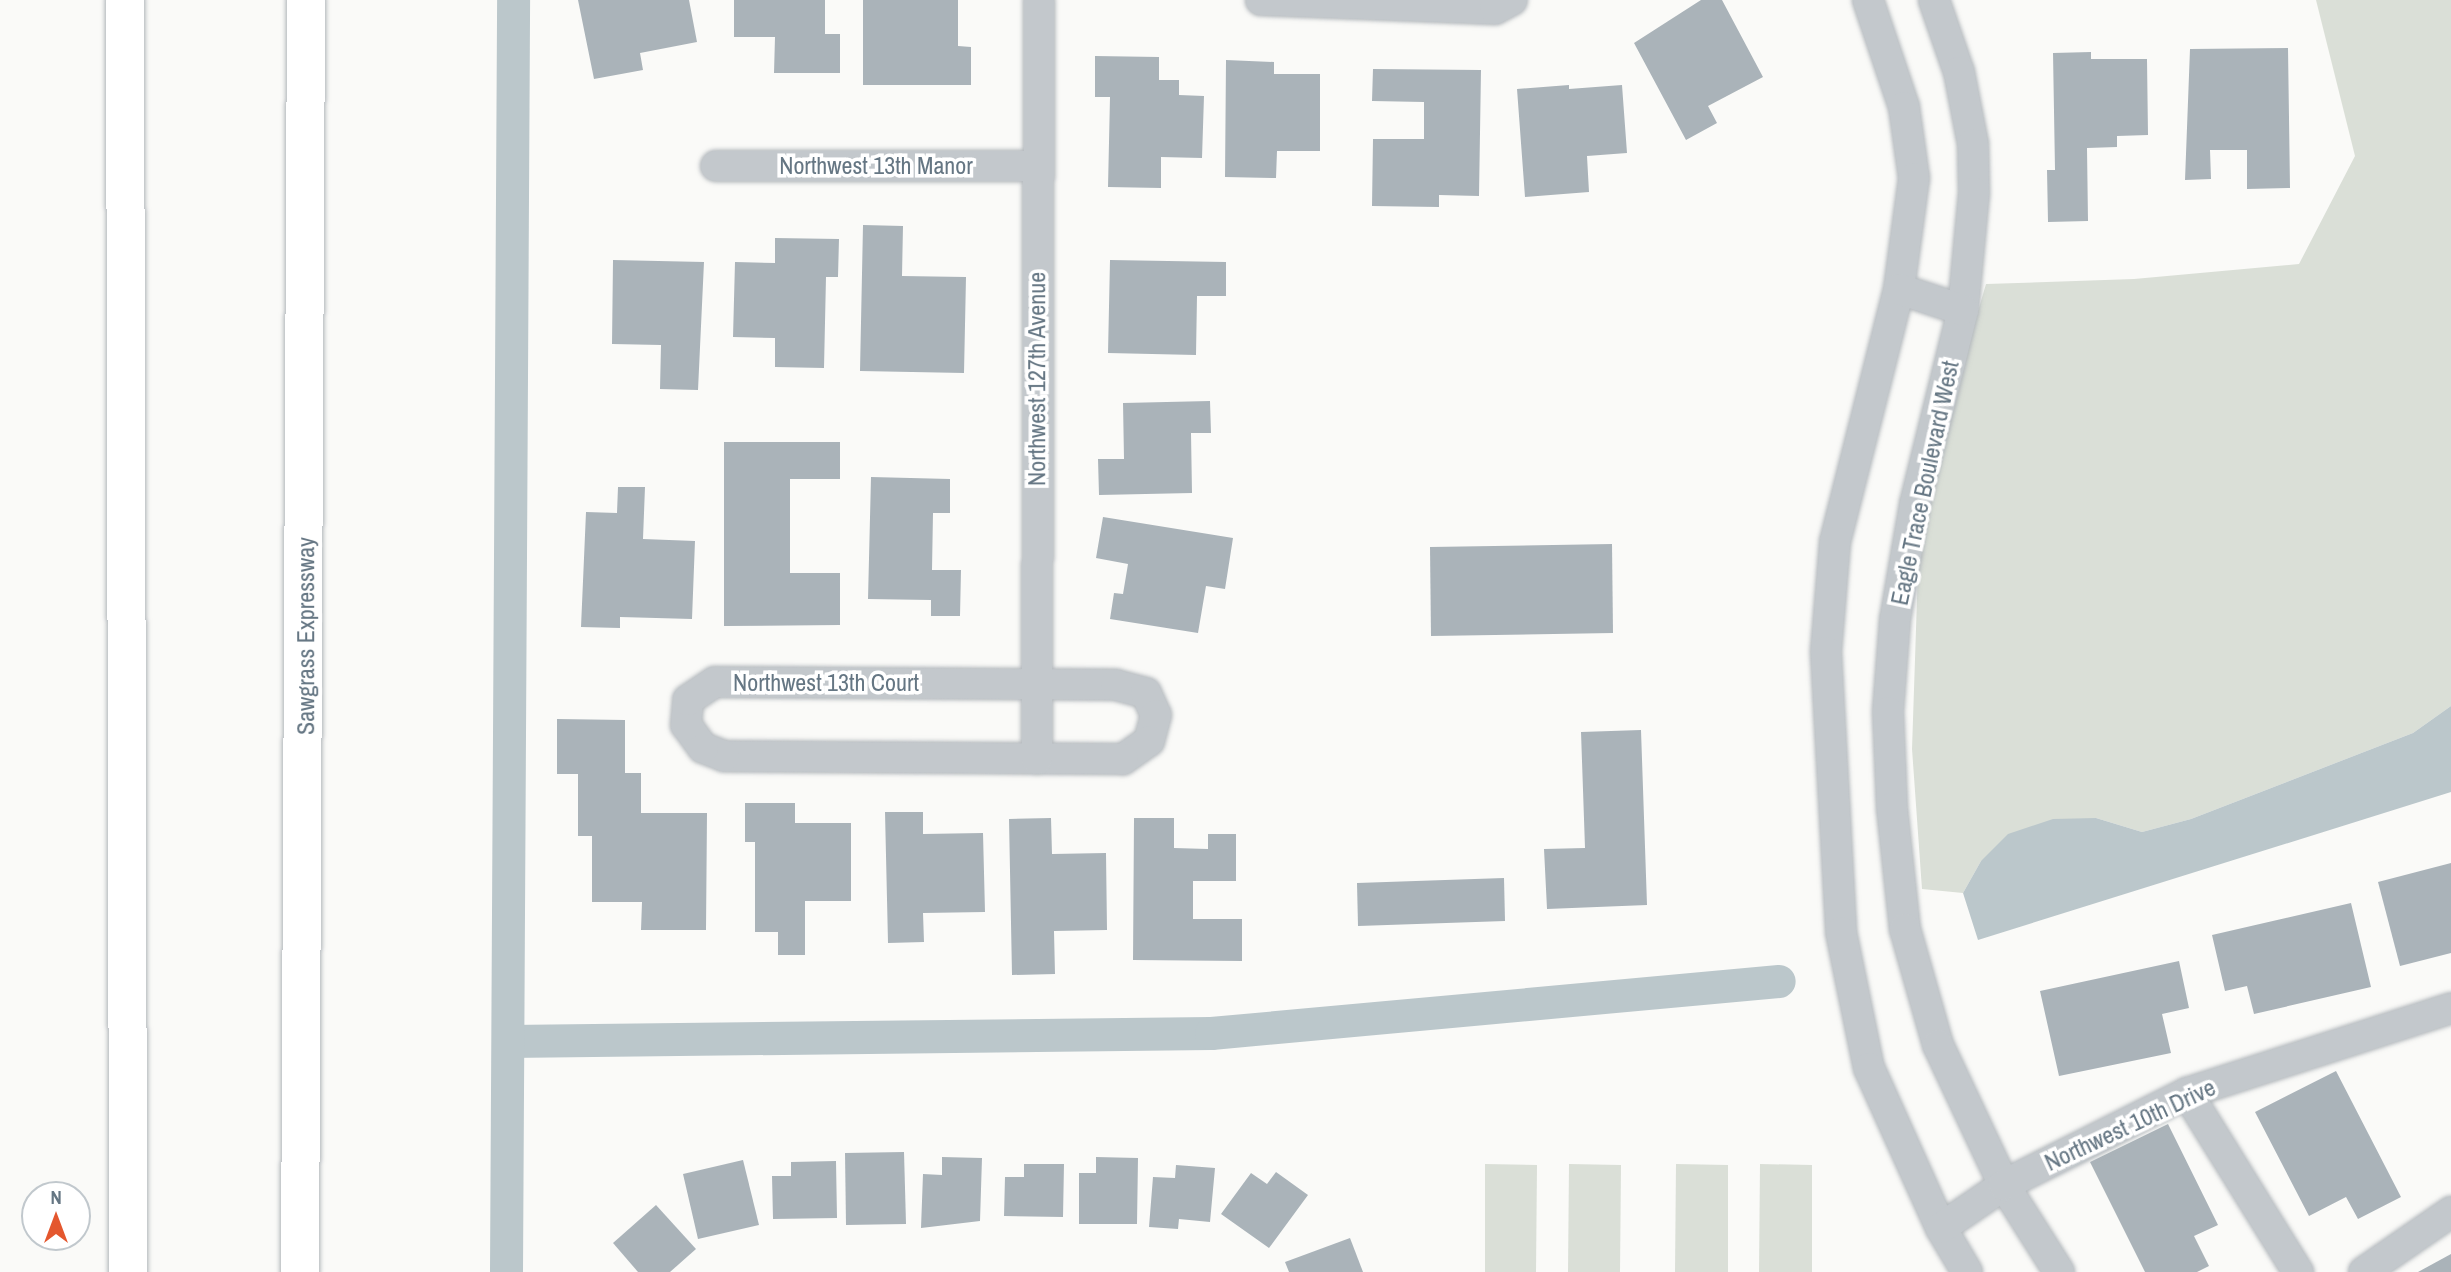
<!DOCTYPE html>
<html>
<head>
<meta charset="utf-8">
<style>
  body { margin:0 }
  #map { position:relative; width:2451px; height:1272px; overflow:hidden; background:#fafaf8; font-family:"Archivo Narrow",sans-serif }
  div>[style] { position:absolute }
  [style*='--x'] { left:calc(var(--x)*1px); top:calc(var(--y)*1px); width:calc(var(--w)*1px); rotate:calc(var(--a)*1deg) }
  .green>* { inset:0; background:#dadfd7 }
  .water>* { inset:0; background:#bbc7cb }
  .canal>* { height:33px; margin:-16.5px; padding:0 16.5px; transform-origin:16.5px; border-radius:16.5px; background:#bbc7cb }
  .building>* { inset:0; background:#aab3b9 }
  .roads { filter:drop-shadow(0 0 2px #b4b9bd) drop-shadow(0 0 2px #b4b9bd) }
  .street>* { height:30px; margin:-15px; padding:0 15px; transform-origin:15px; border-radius:15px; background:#c3c8cc }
  .highway>* { height:38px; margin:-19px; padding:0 19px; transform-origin:19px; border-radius:19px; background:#fff }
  span { translate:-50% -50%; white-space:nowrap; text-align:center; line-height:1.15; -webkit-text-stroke:7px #fff; paint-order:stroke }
  .street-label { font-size:24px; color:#657683 }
  .north { position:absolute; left:21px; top:1181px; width:70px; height:70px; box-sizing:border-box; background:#fff; border:2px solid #c1c8cd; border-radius:50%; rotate:0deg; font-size:19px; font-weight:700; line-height:28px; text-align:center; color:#657683 }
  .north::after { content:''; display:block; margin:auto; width:24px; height:32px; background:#e4572e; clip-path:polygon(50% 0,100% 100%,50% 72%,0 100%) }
</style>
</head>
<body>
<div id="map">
  <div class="green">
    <div style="clip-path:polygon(2316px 0,2451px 0,2451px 706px,2413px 733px,2191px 819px,2142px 832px,2096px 818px,1981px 861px,1963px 893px,1922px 889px,1912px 749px,1920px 509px,1986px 284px,2134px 279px,2299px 264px,2355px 156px)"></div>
    <div style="clip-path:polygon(1485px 1164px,1537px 1165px,1536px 1272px,1485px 1272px)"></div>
    <div style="clip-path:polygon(1569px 1164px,1621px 1165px,1620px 1272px,1568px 1272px)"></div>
    <div style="clip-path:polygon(1676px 1164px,1728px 1165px,1728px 1272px,1675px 1272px)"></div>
    <div style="clip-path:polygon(1760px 1164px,1812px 1165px,1812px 1272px,1759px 1272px)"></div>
  </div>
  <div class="water">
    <div style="clip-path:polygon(2451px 706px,2451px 792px,1978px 940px,1963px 893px,1981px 861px,2008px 834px,2053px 819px,2096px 818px,2142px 832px,2191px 819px,2413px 733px)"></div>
  </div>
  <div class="canal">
    <div style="--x:508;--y:1041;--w:703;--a:-0.65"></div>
    <div style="--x:1211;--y:1033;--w:570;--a:-5.23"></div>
    <div style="--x:506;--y:1272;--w:1272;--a:-89.68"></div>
  </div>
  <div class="building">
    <div style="clip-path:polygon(578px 0,689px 0,697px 42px,640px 53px,643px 70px,594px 79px)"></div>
    <div style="clip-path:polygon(734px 0,825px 0,825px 34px,840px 34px,840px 73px,774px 73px,775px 37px,734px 37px)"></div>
    <div style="clip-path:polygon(863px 0,958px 0,958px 46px,971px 47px,971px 85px,863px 85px)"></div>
    <div style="clip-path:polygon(1701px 0,1722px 0,1763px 77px,1708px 106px,1717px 123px,1686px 140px,1634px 43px)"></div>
    <div style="clip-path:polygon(2288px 48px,2290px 188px,2247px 189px,2247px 150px,2210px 150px,2211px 179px,2185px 180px,2190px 49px)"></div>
    <div style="clip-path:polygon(2091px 52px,2091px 59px,2147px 59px,2148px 135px,2117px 136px,2117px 147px,2087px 148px,2088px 221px,2048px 222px,2047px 170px,2055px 170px,2053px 53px)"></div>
    <div style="clip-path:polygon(1095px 56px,1159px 57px,1159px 80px,1179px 80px,1179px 95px,1204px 96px,1202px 158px,1161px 157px,1161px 188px,1108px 187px,1110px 97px,1095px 97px)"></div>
    <div style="clip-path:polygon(1226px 60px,1274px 62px,1274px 74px,1320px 74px,1320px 151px,1277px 151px,1276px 178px,1225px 177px)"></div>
    <div style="clip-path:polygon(1373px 69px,1481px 70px,1479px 196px,1439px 195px,1439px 207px,1372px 206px,1373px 139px,1424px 139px,1424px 102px,1372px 101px)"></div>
    <div style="clip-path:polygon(1569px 85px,1569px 89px,1622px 85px,1627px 153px,1587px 156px,1589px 192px,1525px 197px,1517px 89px)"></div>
    <div style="clip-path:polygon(863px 225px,903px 226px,902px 276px,966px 277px,964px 373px,860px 371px)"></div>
    <div style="clip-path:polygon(775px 238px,839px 239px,838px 277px,826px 277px,824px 368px,775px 367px,775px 338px,733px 337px,735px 262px,775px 263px)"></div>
    <div style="clip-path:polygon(613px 260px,704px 262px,698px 390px,660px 389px,661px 345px,612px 344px)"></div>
    <div style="clip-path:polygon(1110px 260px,1226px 262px,1226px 296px,1197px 296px,1196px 355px,1108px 353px)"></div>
    <div style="clip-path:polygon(1210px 401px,1211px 433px,1191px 433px,1192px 493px,1099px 495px,1098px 459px,1124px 459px,1123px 403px)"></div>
    <div style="clip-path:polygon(724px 442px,840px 442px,840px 479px,790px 479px,790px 573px,840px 573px,840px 625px,724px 626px)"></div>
    <div style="clip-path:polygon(871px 477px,950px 479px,950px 513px,933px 513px,932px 570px,961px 570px,960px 616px,931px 616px,931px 600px,868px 599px)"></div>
    <div style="clip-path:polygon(618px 487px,645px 487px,643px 539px,695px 541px,692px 619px,620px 617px,620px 628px,581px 627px,586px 512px,617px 513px)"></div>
    <div style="clip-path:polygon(1103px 517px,1233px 538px,1225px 589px,1206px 586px,1198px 633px,1110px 619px,1114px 593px,1123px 594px,1128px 564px,1096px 558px)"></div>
    <div style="clip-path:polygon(1612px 544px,1613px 633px,1431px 636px,1430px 547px)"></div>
    <div style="clip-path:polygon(557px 719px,625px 720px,625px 773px,641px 773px,641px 813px,707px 813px,706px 930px,641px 930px,642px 902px,592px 902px,592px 836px,578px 836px,578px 774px,557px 774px)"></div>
    <div style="clip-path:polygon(1641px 730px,1647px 905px,1547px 909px,1544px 849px,1585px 848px,1581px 732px)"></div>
    <div style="clip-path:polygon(745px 803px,795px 803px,795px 823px,851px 823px,851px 901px,805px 901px,805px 955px,778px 955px,778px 932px,755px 932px,755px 842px,745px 842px)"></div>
    <div style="clip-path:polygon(885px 812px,923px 812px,923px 834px,983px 833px,985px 912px,923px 913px,924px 942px,888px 943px)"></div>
    <div style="clip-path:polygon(1051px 818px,1052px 854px,1106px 853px,1107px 930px,1054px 931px,1055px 974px,1012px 975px,1009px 819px)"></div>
    <div style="clip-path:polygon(1134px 818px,1174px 818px,1174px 848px,1208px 849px,1208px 834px,1236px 834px,1236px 881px,1193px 881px,1193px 919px,1242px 919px,1242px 961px,1133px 960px)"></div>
    <div style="clip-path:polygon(2451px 863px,2451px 953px,2400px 966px,2378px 882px)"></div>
    <div style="clip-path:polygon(1504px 878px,1505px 921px,1358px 926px,1357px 883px)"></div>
    <div style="clip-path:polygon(2351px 903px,2371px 987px,2254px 1014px,2247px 986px,2225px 991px,2212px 935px)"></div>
    <div style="clip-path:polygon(2179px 961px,2189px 1008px,2162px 1014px,2171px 1053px,2059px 1076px,2040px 991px)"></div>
    <div style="clip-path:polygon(2336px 1071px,2401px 1197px,2358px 1219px,2346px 1197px,2309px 1216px,2255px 1112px)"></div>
    <div style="clip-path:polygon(2168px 1124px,2218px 1225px,2194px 1236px,2209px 1266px,2197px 1272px,2145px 1272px,2090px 1162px)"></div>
    <div style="clip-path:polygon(904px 1152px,906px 1224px,846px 1225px,845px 1153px)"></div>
    <div style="clip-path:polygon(942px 1157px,982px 1158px,980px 1221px,921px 1228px,923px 1174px,942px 1175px)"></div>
    <div style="clip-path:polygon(1096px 1157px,1138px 1158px,1137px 1224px,1079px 1224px,1079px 1173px,1096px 1173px)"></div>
    <div style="clip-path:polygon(743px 1160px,759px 1225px,698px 1239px,683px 1174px)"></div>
    <div style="clip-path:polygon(836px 1161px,837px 1218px,773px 1219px,772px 1176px,791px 1176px,791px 1162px)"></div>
    <div style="clip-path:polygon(1024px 1164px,1064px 1164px,1063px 1217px,1004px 1216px,1005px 1177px,1024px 1177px)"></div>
    <div style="clip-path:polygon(1176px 1165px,1215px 1168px,1210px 1222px,1179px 1219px,1178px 1229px,1149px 1227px,1153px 1177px,1175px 1178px)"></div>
    <div style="clip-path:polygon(1276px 1172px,1308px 1195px,1269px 1248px,1221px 1214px,1251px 1173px,1267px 1184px)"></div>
    <div style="clip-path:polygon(656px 1205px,696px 1249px,670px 1272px,638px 1272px,613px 1243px)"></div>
    <div style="clip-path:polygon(1350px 1238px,1363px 1272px,1289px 1272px,1285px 1262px)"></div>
    <div style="clip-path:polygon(2451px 1254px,2451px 1272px,2418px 1272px)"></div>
  </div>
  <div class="roads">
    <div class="street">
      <div style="--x:1261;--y:0;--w:234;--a:2.2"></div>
      <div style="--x:1495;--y:9;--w:19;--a:-28"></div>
      <div style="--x:1868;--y:0;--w:113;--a:71.4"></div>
      <div style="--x:1904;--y:107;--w:72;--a:82"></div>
      <div style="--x:1914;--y:178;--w:112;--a:97.7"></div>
      <div style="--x:1899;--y:289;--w:261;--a:104.2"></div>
      <div style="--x:1835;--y:542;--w:110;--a:94.7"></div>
      <div style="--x:1826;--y:652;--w:280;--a:86.9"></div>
      <div style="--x:1841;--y:932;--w:139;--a:78.4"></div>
      <div style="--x:1869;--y:1068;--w:175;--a:65.8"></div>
      <div style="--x:1941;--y:1228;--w:51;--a:59.4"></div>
      <div style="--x:1934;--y:0;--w:76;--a:70.9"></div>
      <div style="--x:1959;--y:72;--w:73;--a:79"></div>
      <div style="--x:1973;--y:144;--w:49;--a:88.8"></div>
      <div style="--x:1974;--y:193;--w:118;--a:95.4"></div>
      <div style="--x:1963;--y:310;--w:200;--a:103.9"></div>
      <div style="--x:1915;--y:504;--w:118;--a:99.8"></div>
      <div style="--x:1895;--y:620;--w:92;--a:94.4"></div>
      <div style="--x:1888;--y:712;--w:96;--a:87.6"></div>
      <div style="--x:1892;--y:808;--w:122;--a:83.9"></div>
      <div style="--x:1905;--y:929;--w:121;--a:74.1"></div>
      <div style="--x:1938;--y:1045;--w:155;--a:64.8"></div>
      <div style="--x:2004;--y:1185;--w:103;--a:57.7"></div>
      <div style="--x:716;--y:166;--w:321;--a:0"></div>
      <div style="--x:1899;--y:289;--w:67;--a:18.2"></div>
      <div style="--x:715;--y:682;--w:401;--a:0.4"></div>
      <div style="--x:1116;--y:685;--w:31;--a:15"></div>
      <div style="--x:1146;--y:693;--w:24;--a:66"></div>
      <div style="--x:1156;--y:715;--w:27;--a:105"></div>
      <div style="--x:1149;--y:741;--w:32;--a:145"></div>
      <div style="--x:1123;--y:759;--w:399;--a:-179.6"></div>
      <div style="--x:724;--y:756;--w:22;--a:-159"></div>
      <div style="--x:703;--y:748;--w:29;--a:-126"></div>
      <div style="--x:686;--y:725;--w:25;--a:-85"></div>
      <div style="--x:688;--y:700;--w:32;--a:-34"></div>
      <div style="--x:1037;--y:759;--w:759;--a:-89.85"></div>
      <div style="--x:2187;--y:1093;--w:211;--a:58.2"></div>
      <div style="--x:1941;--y:1228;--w:76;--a:-34.3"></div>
      <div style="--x:2004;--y:1185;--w:205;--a:-26.7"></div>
      <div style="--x:2187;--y:1093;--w:277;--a:-17.8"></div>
      <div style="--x:2364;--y:1272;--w:106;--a:-34.6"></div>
    </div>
    <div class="highway">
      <div style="--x:125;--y:0;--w:1272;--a:89.86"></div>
      <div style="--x:300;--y:1272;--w:1272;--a:-89.73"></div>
    </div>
  </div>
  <div class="street-label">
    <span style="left:876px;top:166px">Northwest 13th Manor</span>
    <span style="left:1037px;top:379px;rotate:-90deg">Northwest 127th Avenue</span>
    <span style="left:1925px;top:483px;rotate:-78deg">Eagle Trace Boulevard West</span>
    <span style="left:306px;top:636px;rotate:-90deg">Sawgrass Expressway</span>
    <span style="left:826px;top:683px">Northwest 13th Court</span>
    <span style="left:2130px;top:1125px;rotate:-25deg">Northwest 10th Drive</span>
  </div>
  <div class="north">N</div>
</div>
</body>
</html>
